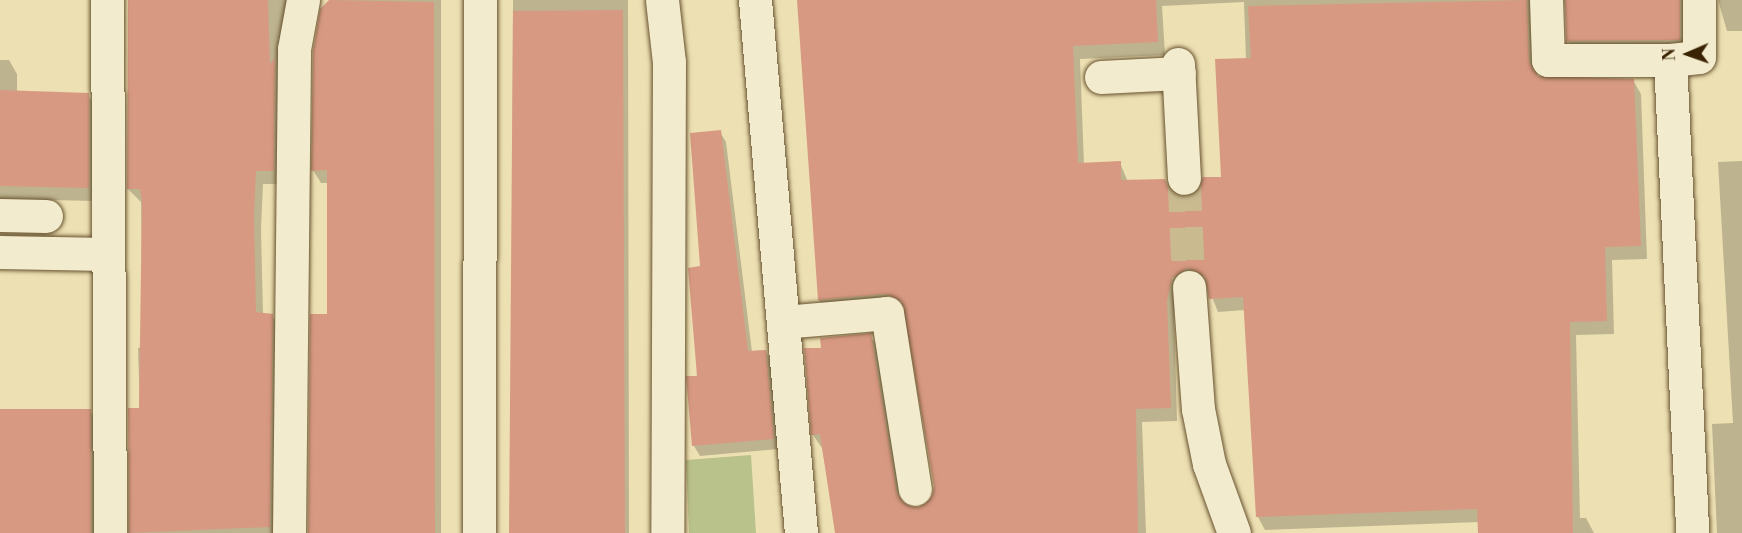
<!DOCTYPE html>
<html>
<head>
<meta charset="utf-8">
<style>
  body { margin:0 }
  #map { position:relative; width:1742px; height:533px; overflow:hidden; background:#ede0b3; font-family:"Libre Bodoni",serif }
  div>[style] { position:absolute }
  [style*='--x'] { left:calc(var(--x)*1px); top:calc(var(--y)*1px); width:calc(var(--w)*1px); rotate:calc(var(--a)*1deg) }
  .green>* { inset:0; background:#bac28b }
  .shadow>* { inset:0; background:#0003 }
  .building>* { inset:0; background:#d89983 }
  .minor-tunnel>* { height:33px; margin-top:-16.5px; transform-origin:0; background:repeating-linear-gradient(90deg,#c9ba90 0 33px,transparent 0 49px) }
  .roads { filter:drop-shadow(0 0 2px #67522f) drop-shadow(0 0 2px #67522f) }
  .minor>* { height:33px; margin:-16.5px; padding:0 16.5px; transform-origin:16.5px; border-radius:16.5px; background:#f3ebce }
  span { translate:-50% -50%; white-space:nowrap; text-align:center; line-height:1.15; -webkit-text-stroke:6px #f3ebce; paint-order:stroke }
  .north { position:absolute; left:1658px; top:24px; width:60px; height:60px; -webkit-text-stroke:4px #f3ebce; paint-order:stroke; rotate:268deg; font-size:16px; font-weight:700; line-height:24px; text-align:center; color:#3a2303 }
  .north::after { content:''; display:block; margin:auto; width:21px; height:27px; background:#3a2303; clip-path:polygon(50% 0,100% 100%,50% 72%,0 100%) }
</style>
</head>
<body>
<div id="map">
  <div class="green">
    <div style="clip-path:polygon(751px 455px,756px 533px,689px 533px,686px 460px)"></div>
  </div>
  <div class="shadow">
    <div style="clip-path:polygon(129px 0,289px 0,281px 184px,263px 184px,261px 229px,263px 314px,272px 315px,279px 328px,277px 533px,128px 533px,130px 410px,140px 410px,138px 348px,143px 347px,141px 202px,128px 189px)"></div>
    <div style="clip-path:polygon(331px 0,441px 0,441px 533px,309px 533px,328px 315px,328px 183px,321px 183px,313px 170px,322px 10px)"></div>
    <div style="clip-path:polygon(513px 0,628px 0,629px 533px,511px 533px)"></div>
    <div style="clip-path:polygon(evenodd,798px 0,1544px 0,1536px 5px,1537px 77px,1633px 80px,1641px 94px,1647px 259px,1612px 260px,1614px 334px,1576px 335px,1580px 518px,1586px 518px,1594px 533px,1479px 533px,1479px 522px,1265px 530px,1258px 517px,1245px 310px,1218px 312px,1208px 287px,1196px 281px,1179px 292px,1174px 315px,1177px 421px,1142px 422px,1146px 533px,837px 533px,822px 448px,813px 435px,823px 349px,870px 335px,878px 348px,903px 502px,919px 509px,934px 497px,935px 486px,905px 312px,894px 307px,827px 313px,819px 300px,798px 0,1244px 2px,1246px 60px,1223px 178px,1186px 198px,1174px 196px,1164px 180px,1128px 182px,1120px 163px,1084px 165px,1080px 59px,1165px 55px,1162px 6px,1244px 2px)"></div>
    <div style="clip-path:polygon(1564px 0,1697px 0,1687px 53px,1575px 54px,1568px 41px)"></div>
    <div style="clip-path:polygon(1718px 0,1742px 0,1742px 31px,1727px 31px)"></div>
    <div style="clip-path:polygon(0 60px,9px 60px,17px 74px,17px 92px,88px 95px,96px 108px,96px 201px,0 199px)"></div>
    <div style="clip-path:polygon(720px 132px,726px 142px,752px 352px,766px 352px,771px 362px,779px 449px,700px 456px,694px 446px,701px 268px)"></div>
    <div style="clip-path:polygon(1742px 161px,1742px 533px,1717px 533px,1712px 424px,1733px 423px,1718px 162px)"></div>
    <div style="clip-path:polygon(90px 410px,97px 423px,98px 533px,0 533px,0 411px)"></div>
  </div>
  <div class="building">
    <div style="clip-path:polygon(128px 0,268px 0,270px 64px,275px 58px,274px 171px,256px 171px,254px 215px,256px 312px,273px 314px,270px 527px,129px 533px,128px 408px,139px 408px,142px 202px,140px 189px,127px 189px)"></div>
    <div style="clip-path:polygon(329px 0,434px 2px,435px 533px,308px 533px,310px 314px,327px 314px,327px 170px,311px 171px,313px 51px,320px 9px)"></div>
    <div style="clip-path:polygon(797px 0,1156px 0,1158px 42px,1073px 46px,1078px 163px,1121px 161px,1121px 180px,1165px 179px,1169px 189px,1184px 197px,1195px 193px,1203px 177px,1221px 177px,1215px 59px,1251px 58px,1248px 6px,1527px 0,1529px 61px,1538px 76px,1634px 79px,1641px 246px,1605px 247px,1607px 321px,1570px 322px,1573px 533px,1478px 533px,1477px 509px,1256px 517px,1243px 297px,1209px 299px,1205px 277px,1188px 268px,1172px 278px,1167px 301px,1171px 408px,1136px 409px,1138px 533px,835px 533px,820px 434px,811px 435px,804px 348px,821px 348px,820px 338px,871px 333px,897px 493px,908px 506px,919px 507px,932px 496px,934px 486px,902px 302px,885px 294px,818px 300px)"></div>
    <div style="clip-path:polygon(1565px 0,1680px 0,1680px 40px,1566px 41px)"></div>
    <div style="clip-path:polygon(623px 10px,625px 533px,509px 533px,513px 11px)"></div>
    <div style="clip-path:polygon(0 90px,89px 93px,89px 188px,0 186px)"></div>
    <div style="clip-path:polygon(721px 130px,748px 351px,766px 350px,774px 439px,692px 446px,686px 376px,697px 376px,688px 268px,700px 266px,690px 133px)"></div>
    <div style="clip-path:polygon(0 409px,91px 409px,91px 533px,0 533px)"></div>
  </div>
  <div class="minor-tunnel">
    <div style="--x:1184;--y:178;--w:109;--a:87.4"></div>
  </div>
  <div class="roads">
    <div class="minor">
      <div style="--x:107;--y:0;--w:533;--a:89.68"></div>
      <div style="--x:662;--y:0;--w:62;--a:83.6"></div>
      <div style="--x:669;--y:62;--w:471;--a:90.2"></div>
      <div style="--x:755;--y:0;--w:535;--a:85.07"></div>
      <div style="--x:1546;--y:0;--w:60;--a:88.1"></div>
      <div style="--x:1548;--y:60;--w:122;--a:0"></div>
      <div style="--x:1670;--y:60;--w:29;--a:-6"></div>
      <div style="--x:1699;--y:57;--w:57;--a:-90"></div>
      <div style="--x:1670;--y:60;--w:474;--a:87.3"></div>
      <div style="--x:1178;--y:64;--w:114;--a:87"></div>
      <div style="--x:1101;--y:77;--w:78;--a:-2.9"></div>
      <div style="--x:0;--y:215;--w:46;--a:1.2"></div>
      <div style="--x:0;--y:252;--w:106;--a:1.1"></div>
      <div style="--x:1189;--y:287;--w:122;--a:85.8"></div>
      <div style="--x:1198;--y:409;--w:56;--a:78.7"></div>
      <div style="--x:1209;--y:464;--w:73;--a:70.1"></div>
      <div style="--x:783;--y:322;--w:104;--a:-4.9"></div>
      <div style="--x:887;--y:313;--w:178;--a:81"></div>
      <div style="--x:289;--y:533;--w:484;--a:-89.4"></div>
      <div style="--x:294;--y:49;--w:50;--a:-79.6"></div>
      <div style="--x:479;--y:533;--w:533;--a:-89.89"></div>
    </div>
  </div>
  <div class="north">N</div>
</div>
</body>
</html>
